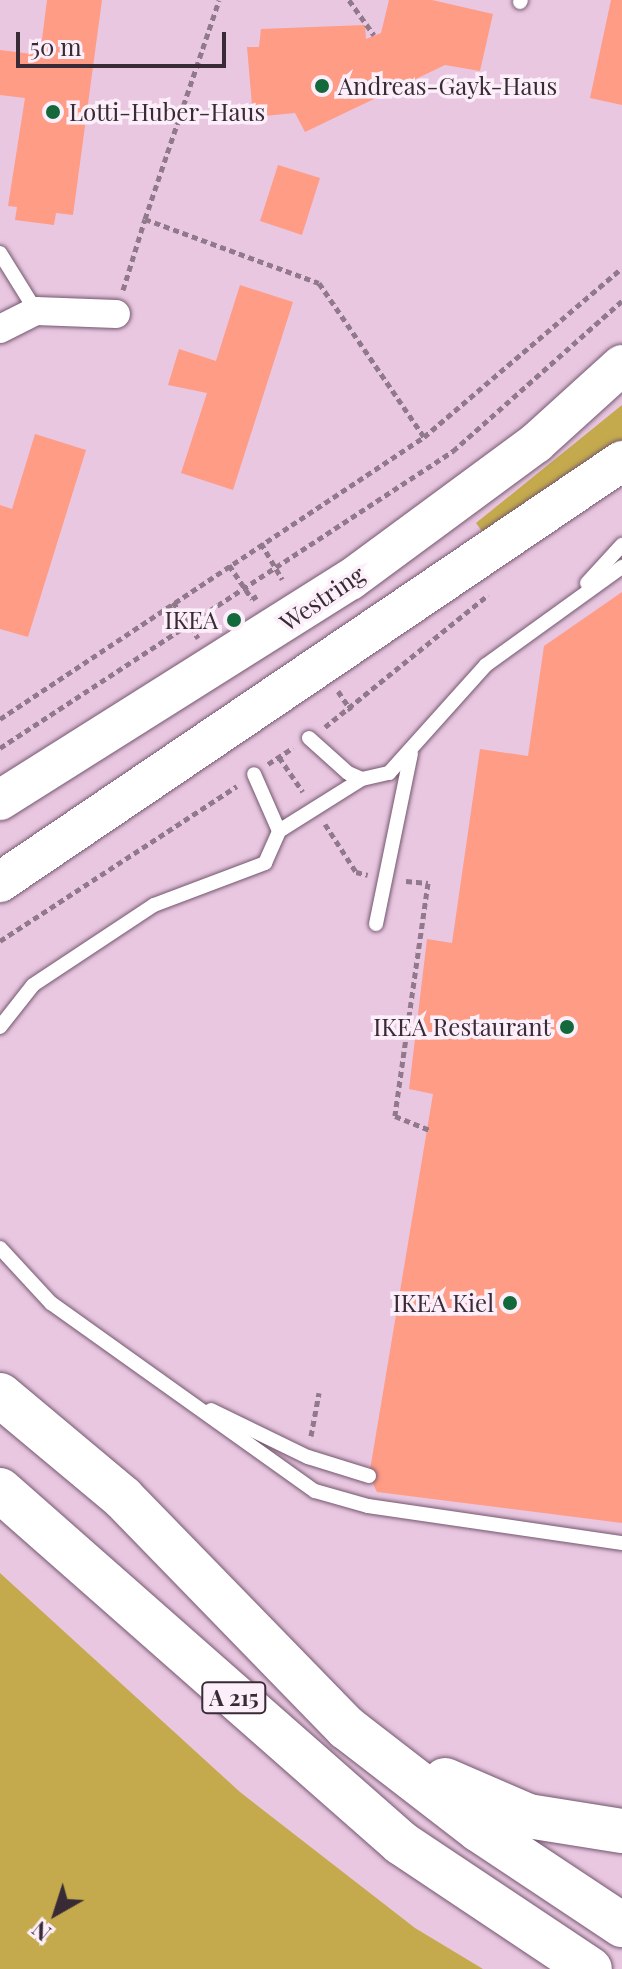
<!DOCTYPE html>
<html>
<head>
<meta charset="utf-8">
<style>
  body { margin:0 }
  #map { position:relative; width:622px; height:1969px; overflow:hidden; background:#e9c7e1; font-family:"Playfair Display",serif }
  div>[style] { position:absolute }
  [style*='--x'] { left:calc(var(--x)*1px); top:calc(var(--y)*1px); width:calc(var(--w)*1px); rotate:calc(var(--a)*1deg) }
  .green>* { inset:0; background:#c4aa4d }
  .building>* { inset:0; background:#fe9c85 }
  .path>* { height:5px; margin-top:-2.5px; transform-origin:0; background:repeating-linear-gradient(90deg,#90798a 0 6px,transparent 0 10px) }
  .roads { filter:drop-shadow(0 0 2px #74576e) drop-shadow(0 0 2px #74576e) }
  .service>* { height:14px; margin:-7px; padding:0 7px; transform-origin:7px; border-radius:7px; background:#fff }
  .minor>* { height:28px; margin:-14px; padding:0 14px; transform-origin:14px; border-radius:14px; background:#fff }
  .secondary>* { height:40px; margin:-20px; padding:0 20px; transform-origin:20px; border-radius:20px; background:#fff }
  .motorway>* { height:44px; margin:-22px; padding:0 22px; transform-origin:22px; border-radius:22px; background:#fff }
  .dots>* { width:22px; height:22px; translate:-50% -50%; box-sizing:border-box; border:4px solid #fdeffa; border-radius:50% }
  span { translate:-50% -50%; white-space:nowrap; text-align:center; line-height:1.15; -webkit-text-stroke:7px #fdeffa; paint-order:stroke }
  .shield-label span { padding:2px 6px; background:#fdeffa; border:2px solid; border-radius:6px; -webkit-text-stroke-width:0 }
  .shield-label { font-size:22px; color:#382b35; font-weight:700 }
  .poi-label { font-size:24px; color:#382b35 }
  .left { translate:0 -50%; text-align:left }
  .right { translate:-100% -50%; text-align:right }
  .street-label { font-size:24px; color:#382b35 }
  .north { position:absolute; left:16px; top:1873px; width:80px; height:80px; -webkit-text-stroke:6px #fdeffa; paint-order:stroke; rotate:219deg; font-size:22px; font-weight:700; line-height:32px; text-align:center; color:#382b35 }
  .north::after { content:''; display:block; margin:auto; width:28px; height:36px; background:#382b35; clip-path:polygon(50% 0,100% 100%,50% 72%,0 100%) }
  .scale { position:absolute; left:16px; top:32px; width:210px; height:36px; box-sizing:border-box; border:4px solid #382b35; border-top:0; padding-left:10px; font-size:24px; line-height:28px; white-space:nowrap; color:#382b35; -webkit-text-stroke:6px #fdeffa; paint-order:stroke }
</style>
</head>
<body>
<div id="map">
  <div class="green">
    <div style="clip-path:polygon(622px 405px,622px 442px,484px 534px,476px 523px)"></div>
    <div style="clip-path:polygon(0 1573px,240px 1792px,415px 1928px,483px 1969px,0 1969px)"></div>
  </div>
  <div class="building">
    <div style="clip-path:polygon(47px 0,102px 0,73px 215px,56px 213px,54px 225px,15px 220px,17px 207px,8px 206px,25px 98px,0 95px,0 50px,40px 55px)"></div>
    <div style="clip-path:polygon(389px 0,432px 0,493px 14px,480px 71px,445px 65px,305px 132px,295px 113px,253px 117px,247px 47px,259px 47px,261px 29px,365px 25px,366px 39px,381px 33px)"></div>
    <div style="clip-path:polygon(611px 0,622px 0,622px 105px,590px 98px)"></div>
    <div style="clip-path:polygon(278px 165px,320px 178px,302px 235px,260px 221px)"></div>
    <div style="clip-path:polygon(240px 285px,293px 302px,233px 490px,181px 473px,207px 393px,168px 385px,179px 349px,216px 361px)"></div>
    <div style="clip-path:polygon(35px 434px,86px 450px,28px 637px,0 629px,0 505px,12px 509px)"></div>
    <div style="clip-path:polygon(622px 592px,622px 1523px,377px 1492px,369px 1476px,433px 1094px,409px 1089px,427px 939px,452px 943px,480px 749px,528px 756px,544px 646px)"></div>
  </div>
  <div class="path">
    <div style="--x:349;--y:0;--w:43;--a:54.5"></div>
    <div style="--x:145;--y:219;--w:231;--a:-71.3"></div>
    <div style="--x:123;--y:290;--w:74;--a:-72.8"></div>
    <div style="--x:145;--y:219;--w:185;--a:20.2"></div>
    <div style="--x:319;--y:283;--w:186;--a:55.7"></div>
    <div style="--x:261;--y:543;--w:42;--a:59.7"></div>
    <div style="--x:229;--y:565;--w:41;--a:55.9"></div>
    <div style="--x:252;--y:599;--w:6;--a:-31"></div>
    <div style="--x:173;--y:602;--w:44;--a:55.2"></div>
    <div style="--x:338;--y:691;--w:23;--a:56"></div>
    <div style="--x:0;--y:719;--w:509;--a:-33.63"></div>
    <div style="--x:424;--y:437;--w:260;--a:-40.5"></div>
    <div style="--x:325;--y:727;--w:210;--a:-39"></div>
    <div style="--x:0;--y:748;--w:542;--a:-33.25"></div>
    <div style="--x:453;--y:451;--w:226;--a:-41.6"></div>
    <div style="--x:279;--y:757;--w:42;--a:55.6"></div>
    <div style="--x:268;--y:764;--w:30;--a:-33"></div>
    <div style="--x:325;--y:824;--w:57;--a:57.1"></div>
    <div style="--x:356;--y:872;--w:12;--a:14"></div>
    <div style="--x:406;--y:881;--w:22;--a:5"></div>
    <div style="--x:428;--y:883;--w:235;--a:98.1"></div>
    <div style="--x:395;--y:1116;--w:37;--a:22"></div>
    <div style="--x:0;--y:941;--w:283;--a:-33.2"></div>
    <div style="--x:311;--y:1436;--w:44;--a:-79.5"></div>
  </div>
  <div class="roads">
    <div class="service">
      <div style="--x:520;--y:2;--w:2;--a:-63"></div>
      <div style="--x:0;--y:253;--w:68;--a:58.2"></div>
      <div style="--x:587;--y:583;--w:52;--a:-47.4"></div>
      <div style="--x:309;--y:738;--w:52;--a:41.9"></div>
      <div style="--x:348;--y:773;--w:15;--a:23"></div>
      <div style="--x:362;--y:779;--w:28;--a:-13"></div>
      <div style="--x:389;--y:773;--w:145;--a:-48.1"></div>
      <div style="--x:486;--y:665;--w:168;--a:-35.8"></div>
      <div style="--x:279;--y:831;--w:98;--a:-32.1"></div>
      <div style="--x:376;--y:924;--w:174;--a:-78.4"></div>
      <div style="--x:0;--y:1027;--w:53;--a:-51.8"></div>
      <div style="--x:33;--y:985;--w:145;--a:-33.5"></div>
      <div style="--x:154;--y:905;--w:119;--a:-20.7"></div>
      <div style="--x:265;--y:863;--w:35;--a:-66"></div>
      <div style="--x:279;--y:831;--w:62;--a:-113.7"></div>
      <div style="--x:0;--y:1248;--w:75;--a:47.2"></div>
      <div style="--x:51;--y:1303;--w:324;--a:35.5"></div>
      <div style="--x:315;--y:1491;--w:55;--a:15.8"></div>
      <div style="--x:368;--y:1506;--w:257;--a:8.3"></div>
      <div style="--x:211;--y:1410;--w:108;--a:25.9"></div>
      <div style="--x:308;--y:1457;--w:64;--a:17.3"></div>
    </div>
    <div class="minor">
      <div style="--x:0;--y:329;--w:40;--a:-26.6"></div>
      <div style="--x:36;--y:311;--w:80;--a:2.1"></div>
    </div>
    <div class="secondary">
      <div style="--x:0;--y:800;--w:413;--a:-32.2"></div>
      <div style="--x:350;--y:580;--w:231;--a:-36.4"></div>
      <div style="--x:536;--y:443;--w:116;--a:-42.2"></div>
      <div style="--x:0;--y:882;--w:751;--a:-34.09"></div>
    </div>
    <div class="motorway">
      <div style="--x:0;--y:1395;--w:160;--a:39.9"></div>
      <div style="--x:123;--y:1498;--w:321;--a:45.8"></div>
      <div style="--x:347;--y:1728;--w:167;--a:37.7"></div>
      <div style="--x:479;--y:1830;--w:172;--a:33.6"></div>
      <div style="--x:0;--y:1490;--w:534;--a:41.36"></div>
      <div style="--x:401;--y:1843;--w:227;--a:33.7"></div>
      <div style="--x:445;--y:1780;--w:90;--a:23.4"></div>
      <div style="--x:528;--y:1816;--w:95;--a:9.1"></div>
    </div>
  </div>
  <div class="dots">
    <div style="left:322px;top:86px;background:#13693b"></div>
    <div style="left:53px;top:112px;background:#13693b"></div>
    <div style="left:234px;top:620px;background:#13693b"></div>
    <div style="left:567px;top:1027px;background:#13693b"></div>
    <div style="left:510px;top:1303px;background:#13693b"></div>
  </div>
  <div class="shield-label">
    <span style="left:234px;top:1698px">A 215</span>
  </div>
  <div class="poi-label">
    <span class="left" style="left:338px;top:86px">Andreas-Gayk-Haus</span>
    <span class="left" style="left:69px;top:112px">Lotti-Huber-Haus</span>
    <span class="right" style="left:218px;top:620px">IKEA</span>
    <span class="right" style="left:551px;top:1027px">IKEA Restaurant</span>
    <span class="right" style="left:494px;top:1303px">IKEA Kiel</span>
  </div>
  <div class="street-label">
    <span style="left:322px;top:598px;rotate:-34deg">Westring</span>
  </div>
  <div class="north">N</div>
  <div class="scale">50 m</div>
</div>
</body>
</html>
